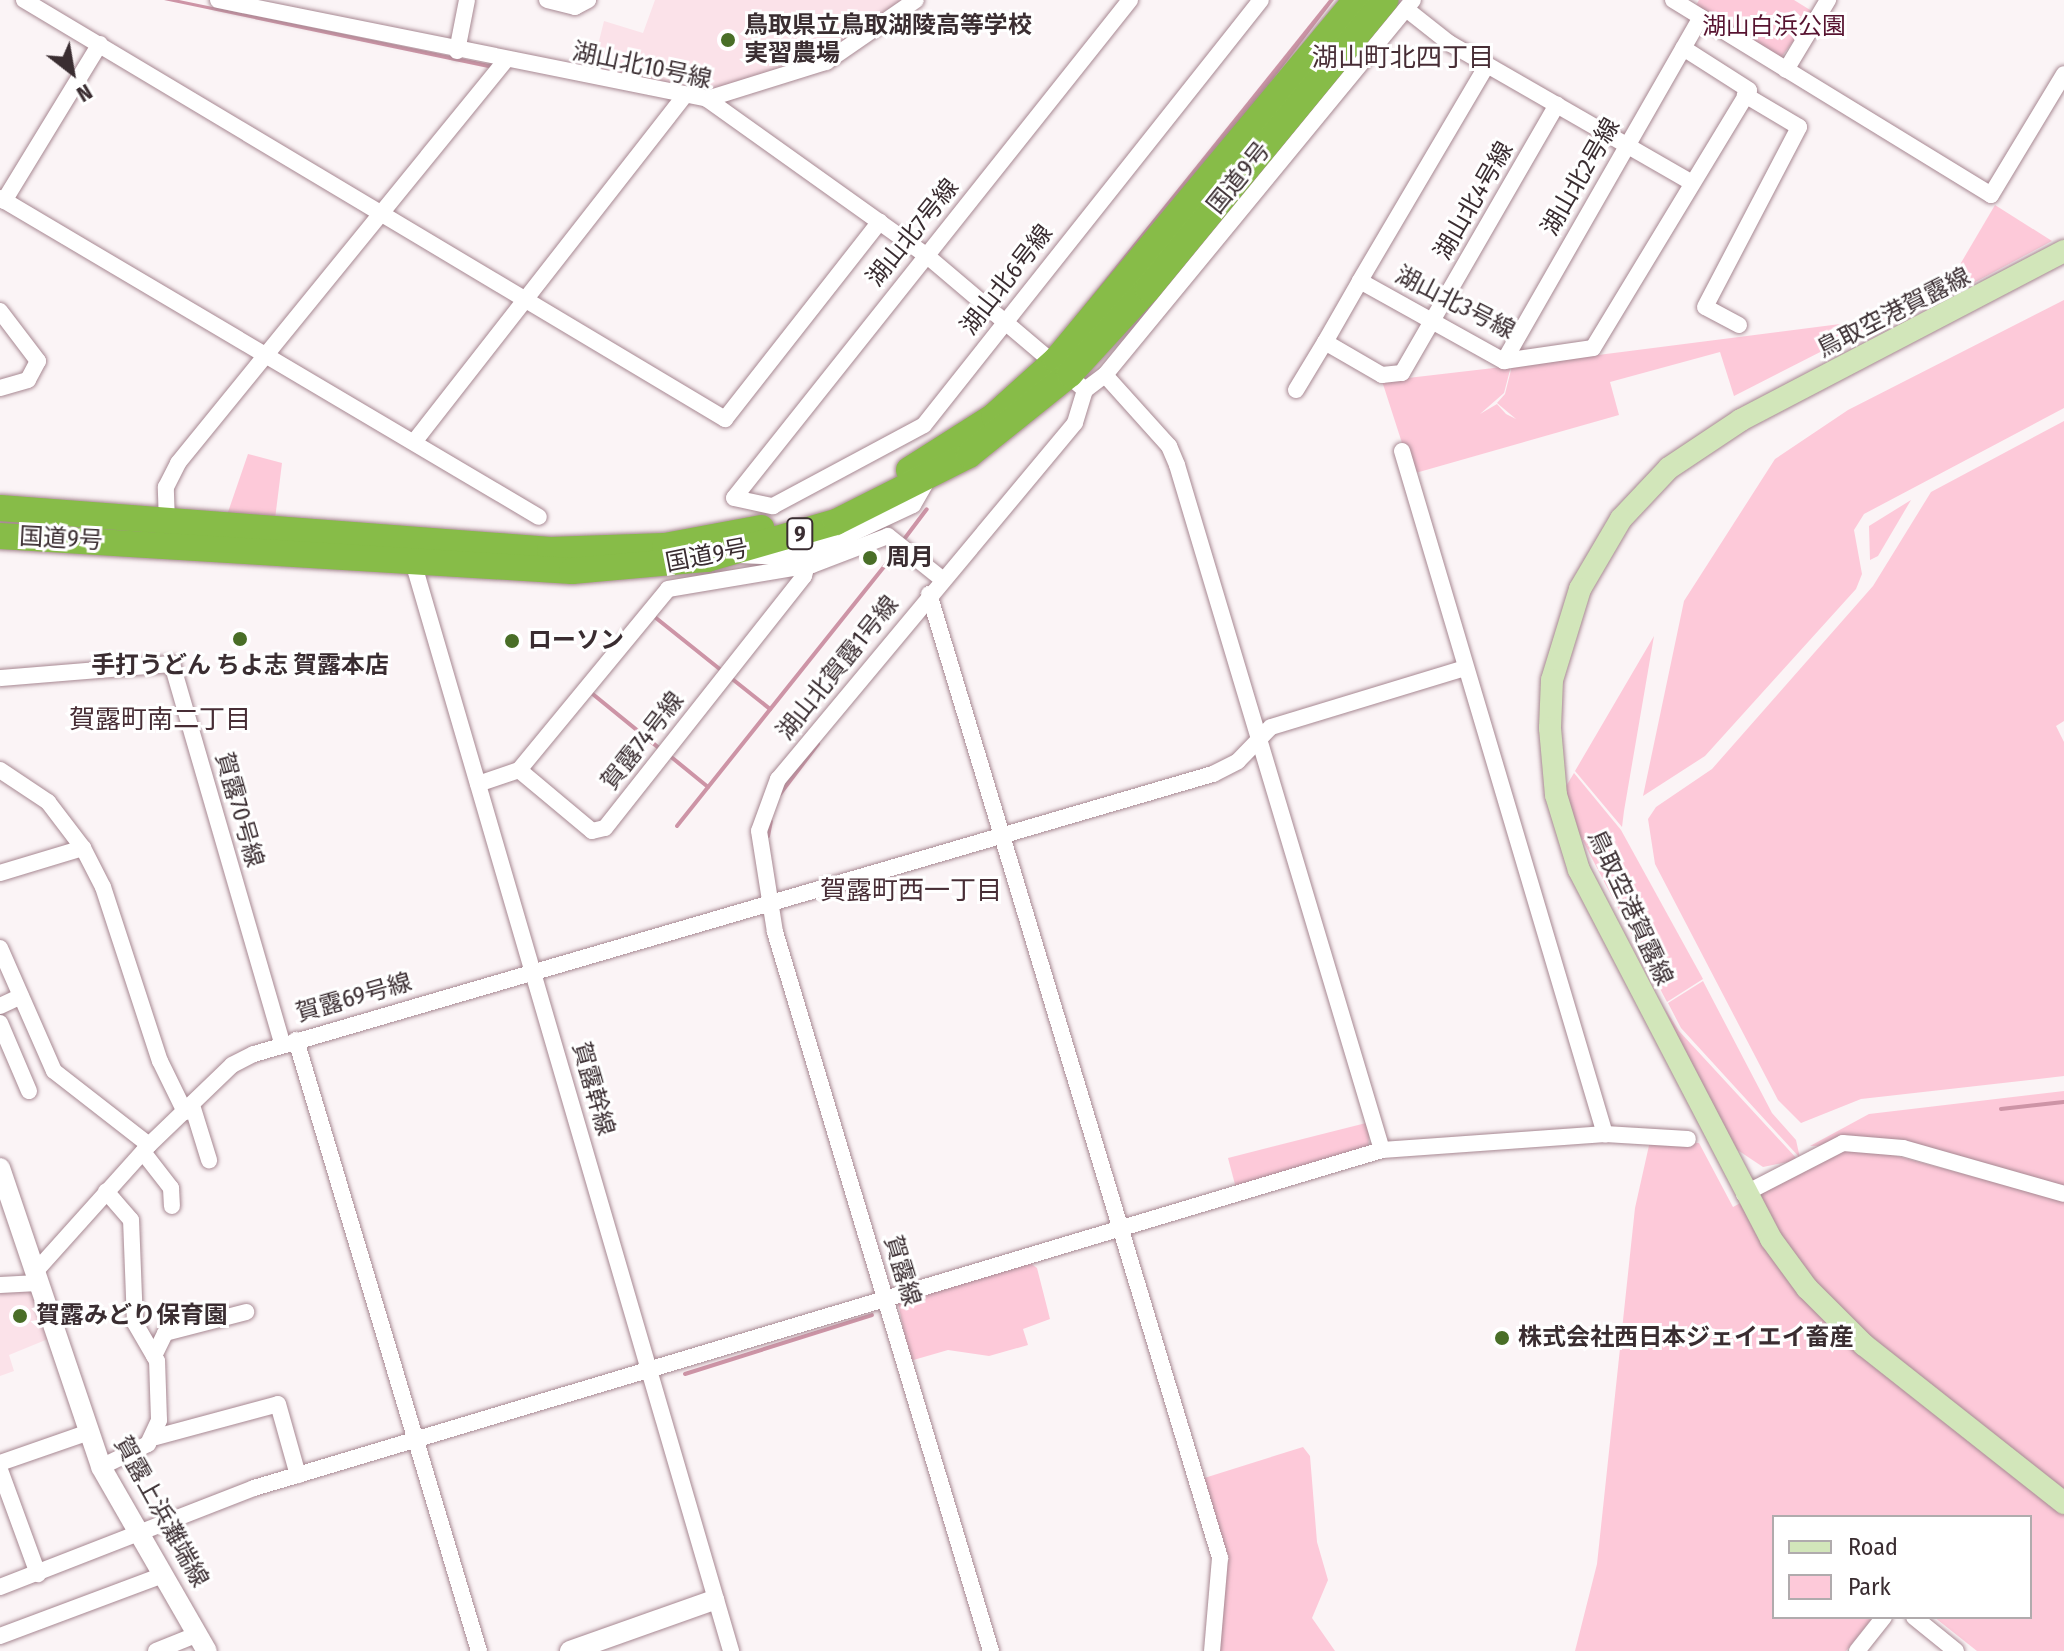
<!DOCTYPE html>
<html>
<head>
<meta charset="utf-8">
<style>
  body { margin:0 }
  #map { position:relative; width:2064px; height:1651px; overflow:hidden; background:#fbf4f6; font-family:"Fira Sans Condensed","Noto Sans JP",sans-serif }
  div>[style] { position:absolute }
  [style*='--x'] { left:calc(var(--x)*1px); top:calc(var(--y)*1px); width:calc(var(--w)*1px); rotate:calc(var(--a)*1deg) }
  .built>* { inset:0; background:#fbe2e9 }
  .green>* { inset:0; background:#fdc9d9 }
  .water>* { inset:0; background:#cd94a6 }
  .stream>* { height:4px; margin:-2px; padding:0 2px; transform-origin:2px; border-radius:2px; background:#cd94a6 }
  .roads { filter:drop-shadow(0 0 2px #a78892) drop-shadow(0 0 2px #a78892) }
  .minor>* { height:16px; margin:-8px; padding:0 8px; transform-origin:8px; border-radius:8px; background:#fff }
  .tertiary>* { height:20px; margin:-10px; padding:0 10px; transform-origin:10px; border-radius:10px; background:#fff }
  .secondary>* { height:22px; margin:-11px; padding:0 11px; transform-origin:11px; border-radius:11px; background:#d2e6ba }
  .trunk>* { height:26px; margin:-13px; padding:0 13px; transform-origin:13px; border-radius:13px; background:#87bc48 }
  .dots>* { width:22px; height:22px; translate:-50% -50%; box-sizing:border-box; border:4px solid #fff; border-radius:50% }
  span { translate:-50% -50%; white-space:nowrap; text-align:center; line-height:1.15; -webkit-text-stroke:6px #fff; paint-order:stroke }
  .shield-label span { padding:2px 6px; background:#fff; border:2px solid; border-radius:6px; -webkit-text-stroke-width:0 }
  .shield-label { font-size:22px; color:#3a2d31; font-weight:700 }
  .poi-label { font-size:24px; color:#3a2d31; font-weight:700 }
  .left { translate:0 -50%; text-align:left }
  .park-label { font-size:24px; color:#571330 }
  .street-label { font-size:24px; color:#3a2d31 }
  .neighbourhood-label { font-size:26px; color:#472d35 }
  .legend { position:absolute; left:1772px; top:1515px; width:260px; height:104px; box-sizing:border-box; background:#fff; border:2px solid #b0abad; margin:0; padding:10px 14px; list-style:none; font-size:24px; color:#3a2d31 }
  .legend li { display:flex; align-items:center; gap:16px; height:40px }
  .legend b { width:40px; border:2px solid #b0abad }
  .north { position:absolute; left:32px; top:32px; width:80px; height:80px; -webkit-text-stroke:6px #fff; paint-order:stroke; rotate:149deg; font-size:22px; font-weight:700; line-height:32px; text-align:center; color:#3a2d31 }
  .north::after { content:''; display:block; margin:auto; width:28px; height:36px; background:#3a2d31; clip-path:polygon(50% 0,100% 100%,50% 72%,0 100%) }
</style>
</head>
<body>
<div id="map">
  <div class="built">
    <div style="clip-path:polygon(655px 0,909px 0,823px 59px,718px 89px,693px 91px,591px 73px,604px 21px,643px 33px)"></div>
    <div style="clip-path:polygon(32px 1290px,48px 1339px,9px 1355px,14px 1371px,0 1376px,0 1292px)"></div>
  </div>
  <div class="green">
    <div style="clip-path:polygon(1699px 0,1794px 0,1815px 13px,1779px 60px,1694px 9px)"></div>
    <div style="clip-path:polygon(1995px 205px,2052px 241px,1938px 302px)"></div>
    <div style="clip-path:polygon(2064px 300px,2064px 408px,1864px 514px,1854px 530px,1862px 574px,1856px 589px,1705px 756px,1643px 796px,1684px 601px,1775px 459px,1848px 410px)"></div>
    <div style="clip-path:polygon(1887px 318px,1734px 396px,1720px 352px,1610px 382px,1619px 415px,1412px 474px,1382px 381px,1511px 366px,1504px 393px,1480px 414px,1497px 404px,1506px 414px,1516px 419px,1497px 403px,1505px 394px,1512px 366px)"></div>
    <div style="clip-path:polygon(2064px 421px,2064px 721px,2056px 726px,2064px 742px,2064px 1076px,1861px 1099px,1801px 1123px,1778px 1100px,1655px 864px,1648px 819px,1656px 807px,1712px 769px,1873px 586px,1931px 492px)"></div>
    <div style="clip-path:polygon(248px 454px,282px 463px,275px 519px,227px 515px)"></div>
    <div style="clip-path:polygon(1911px 500px,1878px 556px,1870px 560px,1869px 526px)"></div>
    <div style="clip-path:polygon(1654px 636px,1624px 811px,1622px 827px,1575px 771px)"></div>
    <div style="clip-path:polygon(1574px 773px,1621px 830px,1703px 979px,1667px 1002px,1573px 822px,1565px 788px)"></div>
    <div style="clip-path:polygon(1703px 981px,1772px 1113px,1796px 1140px,1800px 1158px,1681px 1028px,1668px 1003px)"></div>
    <div style="clip-path:polygon(1664px 1007px,1679px 1031px,1798px 1160px,1763px 1167px,1727px 1143px)"></div>
    <div style="clip-path:polygon(2064px 1091px,2064px 1188px,1906px 1144px,1810px 1146px,1869px 1114px)"></div>
    <div style="clip-path:polygon(1370px 1122px,1368px 1150px,1237px 1192px,1228px 1158px)"></div>
    <div style="clip-path:polygon(1650px 1141px,1699px 1143px,1733px 1207px,1841px 1149px,1878px 1151px,2064px 1201px,2064px 1651px,1977px 1651px,1934px 1617px,2030px 1617px,2030px 1517px,1774px 1517px,1774px 1617px,1873px 1617px,1846px 1651px,1575px 1651px,1597px 1564px,1635px 1208px)"></div>
    <div style="clip-path:polygon(1029px 1262px,1037px 1268px,1050px 1319px,1023px 1329px,1028px 1345px,989px 1356px,948px 1350px,910px 1361px,898px 1303px)"></div>
    <div style="clip-path:polygon(1303px 1447px,1310px 1456px,1317px 1542px,1328px 1580px,1312px 1618px,1335px 1651px,1214px 1651px,1220px 1603px,1198px 1480px)"></div>
  </div>
  <div class="water">
    <div style="clip-path:polygon(164px 0,179px 0,494px 65px,493px 69px)"></div>
    <div style="clip-path:polygon(1329px 0,1334px 0,1241px 121px,1055px 342px)"></div>
  </div>
  <div class="stream">
    <div style="--x:905;--y:538;--w:36;--a:-53"></div>
    <div style="--x:651;--y:614;--w:90;--a:38.7"></div>
    <div style="--x:731;--y:678;--w:50;--a:38.5"></div>
    <div style="--x:589;--y:691;--w:90;--a:39.2"></div>
    <div style="--x:670;--y:756;--w:49;--a:39.2"></div>
    <div style="--x:780;--y:794;--w:63;--a:-52.8"></div>
    <div style="--x:677;--y:826;--w:335;--a:-51.4"></div>
    <div style="--x:768;--y:836;--w:15;--a:-79"></div>
    <div style="--x:2001;--y:1109;--w:63;--a:-6.3"></div>
    <div style="--x:685;--y:1374;--w:196;--a:-17.5"></div>
  </div>
  <div class="roads">
    <div class="minor">
      <div style="--x:24;--y:0;--w:817;--a:30.87"></div>
      <div style="--x:725;--y:419;--w:251;--a:-51.9"></div>
      <div style="--x:218;--y:0;--w:499;--a:11.4"></div>
      <div style="--x:707;--y:99;--w:269;--a:35.5"></div>
      <div style="--x:926;--y:255;--w:209;--a:40.3"></div>
      <div style="--x:1085;--y:390;--w:34;--a:107"></div>
      <div style="--x:1075;--y:423;--w:464;--a:129.8"></div>
      <div style="--x:778;--y:779;--w:55;--a:110.1"></div>
      <div style="--x:759;--y:831;--w:102;--a:81"></div>
      <div style="--x:775;--y:932;--w:751;--a:73.28"></div>
      <div style="--x:547;--y:0;--w:29;--a:14"></div>
      <div style="--x:575;--y:7;--w:15;--a:-28"></div>
      <div style="--x:1130;--y:0;--w:636;--a:128.49"></div>
      <div style="--x:734;--y:498;--w:40;--a:12"></div>
      <div style="--x:773;--y:506;--w:171;--a:-28.2"></div>
      <div style="--x:924;--y:425;--w:542;--a:-51.59"></div>
      <div style="--x:1673;--y:0;--w:373;--a:31.5"></div>
      <div style="--x:1991;--y:195;--w:141;--a:-58.9"></div>
      <div style="--x:1406;--y:9;--w:55;--a:38.3"></div>
      <div style="--x:1449;--y:43;--w:280;--a:29.9"></div>
      <div style="--x:457;--y:51;--w:52;--a:-78.9"></div>
      <div style="--x:1487;--y:65;--w:251;--a:120.5"></div>
      <div style="--x:1360;--y:281;--w:165;--a:29.1"></div>
      <div style="--x:1504;--y:361;--w:90;--a:-8.3"></div>
      <div style="--x:1593;--y:348;--w:301;--a:-58.8"></div>
      <div style="--x:1749;--y:90;--w:78;--a:-147.5"></div>
      <div style="--x:1786;--y:70;--w:82;--a:-59"></div>
      <div style="--x:707;--y:99;--w:125;--a:-17.3"></div>
      <div style="--x:826;--y:62;--w:109;--a:-34.6"></div>
      <div style="--x:0;--y:198;--w:626;--a:30.62"></div>
      <div style="--x:4;--y:201;--w:184;--a:-58.6"></div>
      <div style="--x:1360;--y:281;--w:70;--a:119.8"></div>
      <div style="--x:1325;--y:342;--w:66;--a:30.1"></div>
      <div style="--x:1382;--y:375;--w:20;--a:-6"></div>
      <div style="--x:1402;--y:373;--w:310;--a:-60"></div>
      <div style="--x:0;--y:311;--w:63;--a:52.8"></div>
      <div style="--x:38;--y:361;--w:21;--a:118"></div>
      <div style="--x:28;--y:380;--w:29;--a:164"></div>
      <div style="--x:1739;--y:325;--w:38;--a:-152"></div>
      <div style="--x:1705;--y:307;--w:203;--a:-62.4"></div>
      <div style="--x:1799;--y:127;--w:63;--a:-149.3"></div>
      <div style="--x:1504;--y:361;--w:396;--a:-60.2"></div>
      <div style="--x:1105;--y:375;--w:96;--a:48"></div>
      <div style="--x:1169;--y:446;--w:21;--a:67"></div>
      <div style="--x:1177;--y:465;--w:715;--a:73.34"></div>
      <div style="--x:1085;--y:390;--w:25;--a:-37"></div>
      <div style="--x:1105;--y:375;--w:485;--a:-50.6"></div>
      <div style="--x:1296;--y:390;--w:56;--a:-58.9"></div>
      <div style="--x:414;--y:442;--w:438;--a:-52"></div>
      <div style="--x:1402;--y:451;--w:713;--a:73.45"></div>
      <div style="--x:167;--y:523;--w:36;--a:-92"></div>
      <div style="--x:166;--y:487;--w:27;--a:-63"></div>
      <div style="--x:178;--y:463;--w:518;--a:-50.87"></div>
      <div style="--x:411;--y:555;--w:1142;--a:73.72"></div>
      <div style="--x:739;--y:555;--w:45;--a:2.5"></div>
      <div style="--x:784;--y:557;--w:54;--a:-17.1"></div>
      <div style="--x:836;--y:541;--w:85;--a:-25.1"></div>
      <div style="--x:913;--y:505;--w:30;--a:-60"></div>
      <div style="--x:929;--y:594;--w:1007;--a:73.2"></div>
      <div style="--x:1220;--y:1558;--w:93;--a:94.9"></div>
      <div style="--x:0;--y:678;--w:173;--a:-4.7"></div>
      <div style="--x:172;--y:664;--w:394;--a:73.8"></div>
      <div style="--x:0;--y:770;--w:58;--a:33.7"></div>
      <div style="--x:48;--y:802;--w:58;--a:52.7"></div>
      <div style="--x:519;--y:770;--w:234;--a:-50.5"></div>
      <div style="--x:668;--y:589;--w:146;--a:-9.5"></div>
      <div style="--x:812;--y:565;--w:81;--a:-20.9"></div>
      <div style="--x:888;--y:536;--w:69;--a:38.5"></div>
      <div style="--x:478;--y:784;--w:43;--a:-18.9"></div>
      <div style="--x:519;--y:770;--w:95;--a:39.9"></div>
      <div style="--x:592;--y:831;--w:13;--a:-13"></div>
      <div style="--x:605;--y:828;--w:321;--a:-51.7"></div>
      <div style="--x:804;--y:576;--w:27;--a:-75"></div>
      <div style="--x:0;--y:873;--w:87;--a:-16.8"></div>
      <div style="--x:83;--y:848;--w:44;--a:62.9"></div>
      <div style="--x:103;--y:887;--w:183;--a:71.9"></div>
      <div style="--x:160;--y:1061;--w:57;--a:63.9"></div>
      <div style="--x:0;--y:948;--w:134;--a:66.3"></div>
      <div style="--x:54;--y:1071;--w:120;--a:37.9"></div>
      <div style="--x:0;--y:1006;--w:23;--a:-25"></div>
      <div style="--x:0;--y:1023;--w:74;--a:66.9"></div>
      <div style="--x:296;--y:1040;--w:638;--a:73.33"></div>
      <div style="--x:192;--y:1105;--w:58;--a:72.8"></div>
      <div style="--x:143;--y:1152;--w:46;--a:52.1"></div>
      <div style="--x:171;--y:1188;--w:18;--a:87"></div>
      <div style="--x:1744;--y:1194;--w:111;--a:-27.3"></div>
      <div style="--x:1843;--y:1143;--w:60;--a:4.8"></div>
      <div style="--x:1903;--y:1148;--w:167;--a:15.9"></div>
      <div style="--x:35;--y:1272;--w:171;--a:-48.1"></div>
      <div style="--x:149;--y:1145;--w:115;--a:-43.9"></div>
      <div style="--x:232;--y:1065;--w:25;--a:-27"></div>
      <div style="--x:254;--y:1054;--w:999;--a:-16.28"></div>
      <div style="--x:1213;--y:774;--w:28;--a:-27"></div>
      <div style="--x:1238;--y:761;--w:47;--a:-45.9"></div>
      <div style="--x:1271;--y:727;--w:203;--a:-16.9"></div>
      <div style="--x:0;--y:1285;--w:38;--a:-3"></div>
      <div style="--x:154;--y:1356;--w:25;--a:-64"></div>
      <div style="--x:165;--y:1333;--w:84;--a:-14.5"></div>
      <div style="--x:156;--y:1437;--w:126;--a:-15.1"></div>
      <div style="--x:278;--y:1404;--w:74;--a:74.3"></div>
      <div style="--x:0;--y:1463;--w:94;--a:-19.2"></div>
      <div style="--x:101;--y:1467;--w:52;--a:-26.1"></div>
      <div style="--x:148;--y:1444;--w:26;--a:-65"></div>
      <div style="--x:159;--y:1420;--w:59;--a:-91.9"></div>
      <div style="--x:157;--y:1361;--w:44;--a:-120.1"></div>
      <div style="--x:135;--y:1323;--w:103;--a:-92.2"></div>
      <div style="--x:131;--y:1220;--w:38;--a:-131"></div>
      <div style="--x:0;--y:1470;--w:111;--a:69.9"></div>
      <div style="--x:0;--y:1587;--w:273;--a:-21.3"></div>
      <div style="--x:254;--y:1488;--w:1178;--a:-16.68"></div>
      <div style="--x:1382;--y:1150;--w:224;--a:-4.1"></div>
      <div style="--x:1605;--y:1134;--w:83;--a:3.4"></div>
      <div style="--x:1914;--y:1617;--w:54;--a:39"></div>
      <div style="--x:0;--y:1636;--w:174;--a:-20.5"></div>
      <div style="--x:156;--y:1651;--w:45;--a:-22"></div>
      <div style="--x:1857;--y:1651;--w:43;--a:-51.5"></div>
    </div>
    <div class="tertiary">
      <div style="--x:0;--y:1168;--w:316;--a:71.3"></div>
      <div style="--x:101;--y:1467;--w:212;--a:60.1"></div>
      <div style="--x:570;--y:1651;--w:153;--a:-19.5"></div>
    </div>
    <div class="secondary">
      <div style="--x:2064;--y:251;--w:365;--a:152.4"></div>
      <div style="--x:1741;--y:420;--w:87;--a:146.3"></div>
      <div style="--x:1669;--y:468;--w:70;--a:133.3"></div>
      <div style="--x:1621;--y:519;--w:81;--a:120.4"></div>
      <div style="--x:1580;--y:589;--w:95;--a:107.1"></div>
      <div style="--x:1552;--y:680;--w:48;--a:92.4"></div>
      <div style="--x:1550;--y:728;--w:67;--a:84.9"></div>
      <div style="--x:1556;--y:795;--w:78;--a:73"></div>
      <div style="--x:1579;--y:870;--w:416;--a:62.5"></div>
      <div style="--x:1771;--y:1239;--w:61;--a:53.7"></div>
      <div style="--x:1807;--y:1288;--w:81;--a:45"></div>
      <div style="--x:1864;--y:1345;--w:255;--a:38.3"></div>
    </div>
    <div class="trunk">
      <div style="--x:909;--y:470;--w:101;--a:-32.4"></div>
      <div style="--x:994;--y:416;--w:84;--a:-42.1"></div>
      <div style="--x:1056;--y:360;--w:469;--a:-50.2"></div>
      <div style="--x:0;--y:508;--w:552;--a:4.37"></div>
      <div style="--x:550;--y:550;--w:115;--a:-2"></div>
      <div style="--x:665;--y:546;--w:98;--a:-10.6"></div>
      <div style="--x:0;--y:536;--w:573;--a:3.5"></div>
      <div style="--x:572;--y:571;--w:136;--a:-5.1"></div>
      <div style="--x:707;--y:559;--w:134;--a:-16"></div>
      <div style="--x:836;--y:522;--w:149;--a:-26.7"></div>
      <div style="--x:969;--y:455;--w:129;--a:-38.7"></div>
      <div style="--x:1070;--y:374;--w:115;--a:-47.5"></div>
      <div style="--x:1148;--y:289;--w:374;--a:-50.6"></div>
    </div>
  </div>
  <div class="dots">
    <div style="left:728px;top:40px;background:#496e27"></div>
    <div style="left:870px;top:558px;background:#496e27"></div>
    <div style="left:240px;top:639px;background:#496e27"></div>
    <div style="left:512px;top:641px;background:#496e27"></div>
    <div style="left:20px;top:1316px;background:#496e27"></div>
    <div style="left:1502px;top:1338px;background:#496e27"></div>
  </div>
  <div class="shield-label">
    <span style="left:800px;top:534px">9</span>
  </div>
  <div class="poi-label">
    <span class="left" style="left:744px;top:40px">鳥取県立鳥取湖陵高等学校<br>実習農場</span>
    <span class="left" style="left:886px;top:558px">周月</span>
    <span class="left" style="left:528px;top:641px">ローソン</span>
    <span style="left:240px;top:666px">手打うどん ちよ志 賀露本店</span>
    <span class="left" style="left:36px;top:1316px">賀露みどり保育園</span>
    <span class="left" style="left:1518px;top:1338px">株式会社西日本ジェイエイ畜産</span>
  </div>
  <div class="park-label">
    <span style="left:1774px;top:27px">湖山白浜公園</span>
  </div>
  <div class="street-label">
    <span style="left:642px;top:66px;rotate:12deg">湖山北10号線</span>
    <span style="left:1581px;top:177px;rotate:-60deg">湖山北2号線</span>
    <span style="left:1239px;top:178px;rotate:-51deg">国道9号</span>
    <span style="left:1474px;top:201px;rotate:-60deg">湖山北4号線</span>
    <span style="left:913px;top:233px;rotate:-51deg">湖山北7号線</span>
    <span style="left:1007px;top:280px;rotate:-52deg">湖山北6号線</span>
    <span style="left:1455px;top:303px;rotate:27deg">湖山北3号線</span>
    <span style="left:1894px;top:313px;rotate:-27deg">鳥取空港賀露線</span>
    <span style="left:61px;top:539px;rotate:3deg">国道9号</span>
    <span style="left:707px;top:556px;rotate:-11deg">国道9号</span>
    <span style="left:838px;top:668px;rotate:-51deg">湖山北賀露1号線</span>
    <span style="left:643px;top:741px;rotate:-52deg">賀露74号線</span>
    <span style="left:239px;top:810px;rotate:74deg">賀露70号線</span>
    <span style="left:1630px;top:908px;rotate:65deg">鳥取空港賀露線</span>
    <span style="left:354px;top:998px;rotate:-16deg">賀露69号線</span>
    <span style="left:593px;top:1089px;rotate:74deg">賀露幹線</span>
    <span style="left:902px;top:1271px;rotate:73deg">賀露線</span>
    <span style="left:161px;top:1512px;rotate:61deg">賀露上浜灘端線</span>
  </div>
  <div class="neighbourhood-label">
    <span style="left:1403px;top:58px">湖山町北四丁目</span>
    <span style="left:160px;top:720px">賀露町南二丁目</span>
    <span style="left:911px;top:891px">賀露町西一丁目</span>
  </div>
  <ul class="legend">
  <li><b style="height:10px;background:#d2e6ba"></b>Road</li>
  <li><b style="height:22px;background:#fdc9d9"></b>Park</li>
  </ul>
  <div class="north">N</div>
</div>
</body>
</html>
